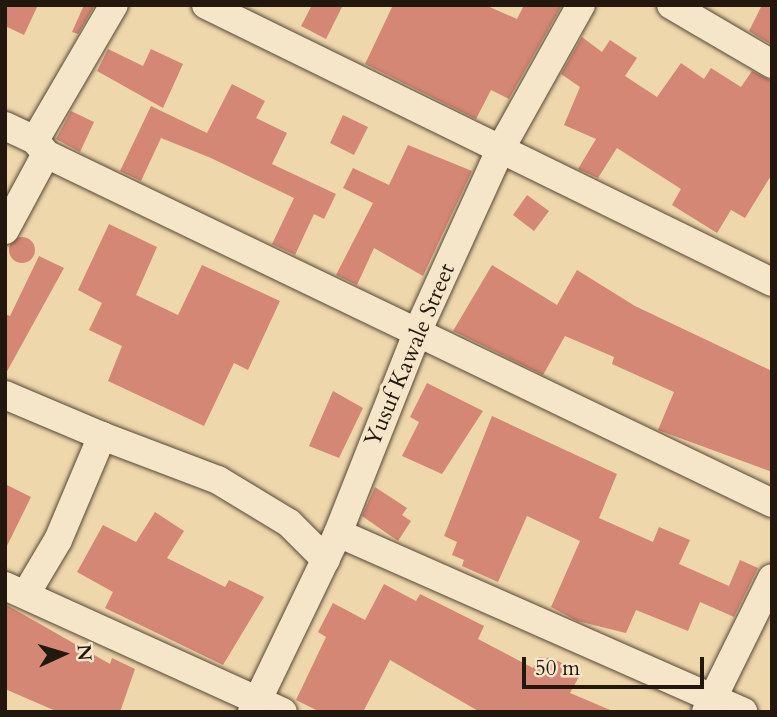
<!DOCTYPE html>
<html>
<head>
<meta charset="utf-8">
<style>
  body { margin:0 }
  #map { position:relative; width:777px; height:717px; overflow:hidden; background:#efd7ac; font-family:Cardo,serif }
  div>[style] { position:absolute }
  [style*='--x'] { left:calc(var(--x)*1px); top:calc(var(--y)*1px); width:calc(var(--w)*1px); rotate:calc(var(--a)*1deg) }
  .building>* { inset:0; background:#d58775 }
  .round { border-radius:50% }
  .roads { filter:drop-shadow(0 0 2px #554835) drop-shadow(0 0 2px #554835) }
  .minor>* { height:28px; margin:-14px; padding:0 14px; transform-origin:14px; border-radius:14px; background:#f5e5c9 }
  span { translate:-50% -50%; white-space:nowrap; text-align:center; line-height:1.15; -webkit-text-stroke:7px #f5e5c9; paint-order:stroke }
  .street-label { font-size:23px; color:#22180d }
  .frame { position:absolute; inset:0; border:7px solid #22180d; pointer-events:none }
  .north { position:absolute; left:28px; top:619px; width:70px; height:70px; -webkit-text-stroke:5px #f5e5c9; paint-order:stroke; rotate:86deg; font-size:19px; font-weight:700; line-height:28px; text-align:center; color:#22180d }
  .north::after { content:''; display:block; margin:auto; width:24px; height:32px; background:#22180d; clip-path:polygon(50% 0,100% 100%,50% 72%,0 100%) }
  .scale { position:absolute; left:522px; top:657px; width:182px; height:32px; box-sizing:border-box; border:4px solid #22180d; border-top:0; padding-left:9px; font-size:21px; line-height:24px; white-space:nowrap; color:#22180d; -webkit-text-stroke:5px #f5e5c9; paint-order:stroke }
</style>
</head>
<body>
<div id="map">
  <div class="building">
    <div style="clip-path:polygon(5px 5px,38px 5px,24px 35px,5px 26px)"></div>
    <div style="clip-path:polygon(84px 5px,95px 5px,78px 34px,72px 32px)"></div>
    <div style="clip-path:polygon(312px 5px,343px 5px,326px 39px,301px 26px)"></div>
    <div style="clip-path:polygon(393px 5px,485px 5px,517px 19px,524px 5px,562px 5px,509px 99px,491px 90px,476px 119px,365px 64px)"></div>
    <div style="clip-path:polygon(762px 5px,772px 5px,772px 45px,749px 31px)"></div>
    <div style="clip-path:polygon(582px 37px,602px 52px,610px 40px,637px 58px,625px 76px,657px 97px,681px 63px,704px 79px,711px 68px,741px 87px,752px 71px,772px 81px,772px 174px,745px 218px,731px 210px,717px 233px,672px 205px,681px 189px,617px 148px,598px 178px,578px 169px,596px 139px,564px 125px,580px 87px,561px 74px)"></div>
    <div style="clip-path:polygon(108px 49px,143px 66px,151px 49px,183px 64px,163px 108px,97px 71px)"></div>
    <div style="clip-path:polygon(232px 84px,265px 101px,256px 118px,287px 133px,272px 164px,336px 194px,324px 219px,314px 214px,295px 255px,272px 244px,294px 198px,211px 158px,161px 138px,141px 181px,120px 171px,151px 106px,207px 133px)"></div>
    <div style="clip-path:polygon(71px 111px,94px 122px,80px 152px,56px 139px)"></div>
    <div style="clip-path:polygon(343px 115px,368px 127px,354px 155px,330px 143px)"></div>
    <div style="clip-path:polygon(408px 145px,472px 171px,423px 276px,374px 248px,357px 285px,336px 275px,373px 203px,343px 188px,353px 168px,389px 185px)"></div>
    <div style="clip-path:polygon(527px 195px,549px 211px,534px 231px,513px 215px)"></div>
    <div style="clip-path:polygon(109px 224px,157px 247px,136px 295px,178px 315px,202px 265px,280px 301px,248px 370px,234px 363px,204px 426px,108px 381px,122px 346px,89px 330px,102px 303px,78px 290px)"></div>
    <div class="round" style="left:9px;top:237px;width:26px;height:26px"></div>
    <div style="clip-path:polygon(39px 256px,64px 268px,5px 375px,5px 314px,10px 316px)"></div>
    <div style="clip-path:polygon(492px 265px,557px 305px,577px 270px,635px 306px,772px 371px,772px 472px,658px 430px,674px 392px,612px 364px,614px 357px,565px 336px,543px 375px,453px 331px)"></div>
    <div style="clip-path:polygon(427px 383px,483px 411px,442px 474px,402px 456px,419px 422px,410px 417px)"></div>
    <div style="clip-path:polygon(333px 391px,363px 408px,339px 458px,309px 446px)"></div>
    <div style="clip-path:polygon(492px 416px,617px 474px,599px 518px,653px 542px,659px 527px,690px 540px,679px 564px,729px 586px,740px 560px,758px 568px,734px 617px,700px 602px,688px 631px,636px 610px,626px 633px,577px 621px,551px 607px,580px 541px,527px 516px,498px 582px,462px 566px,464px 560px,452px 555px,457px 542px,444px 536px)"></div>
    <div style="clip-path:polygon(5px 484px,31px 497px,5px 550px)"></div>
    <div style="clip-path:polygon(375px 487px,407px 508px,402px 515px,411px 521px,398px 541px,362px 516px)"></div>
    <div style="clip-path:polygon(155px 512px,184px 531px,167px 558px,225px 587px,229px 580px,264px 597px,223px 665px,105px 608px,113px 592px,77px 572px,103px 525px,136px 542px)"></div>
    <div style="clip-path:polygon(384px 584px,416px 601px,420px 594px,484px 626px,478px 639px,533px 668px,539px 657px,552px 658px,581px 673px,570px 693px,615px 712px,480px 712px,390px 660px,363px 712px,320px 712px,296px 700px,326px 637px,318px 632px,333px 603px,365px 620px)"></div>
    <div style="clip-path:polygon(5px 604px,110px 664px,112px 658px,135px 669px,120px 712px,58px 712px,5px 689px)"></div>
  </div>
  <div class="roads">
    <div class="minor">
      <div style="--x:206;--y:5;--w:630;--a:26.08"></div>
      <div style="--x:671;--y:5;--w:117;--a:30.3"></div>
      <div style="--x:5;--y:126;--w:33;--a:25"></div>
      <div style="--x:35;--y:140;--w:18;--a:52"></div>
      <div style="--x:46;--y:154;--w:806;--a:25.67"></div>
      <div style="--x:35;--y:140;--w:156;--a:-59.7"></div>
      <div style="--x:5;--y:230;--w:86;--a:-61.7"></div>
      <div style="--x:5;--y:395;--w:105;--a:22.9"></div>
      <div style="--x:102;--y:436;--w:113;--a:112.9"></div>
      <div style="--x:58;--y:540;--w:63;--a:120.7"></div>
      <div style="--x:102;--y:436;--w:124;--a:20.8"></div>
      <div style="--x:218;--y:480;--w:83;--a:31.2"></div>
      <div style="--x:289;--y:523;--w:52;--a:45"></div>
      <div style="--x:338;--y:533;--w:443;--a:23.8"></div>
      <div style="--x:5;--y:586;--w:305;--a:24.4"></div>
      <div style="--x:252;--y:712;--w:199;--a:-64.3"></div>
      <div style="--x:338;--y:533;--w:220;--a:-68.4"></div>
      <div style="--x:419;--y:328;--w:198;--a:-65.5"></div>
      <div style="--x:501;--y:148;--w:164;--a:-60.8"></div>
      <div style="--x:706;--y:712;--w:149;--a:-63.8"></div>
    </div>
  </div>
  <div class="street-label">
    <span style="left:410px;top:355px;rotate:-67deg">Yusuf Kawale Street</span>
  </div>
  <div class="frame"></div>
  <div class="north">N</div>
  <div class="scale">50 m</div>
</div>
</body>
</html>
